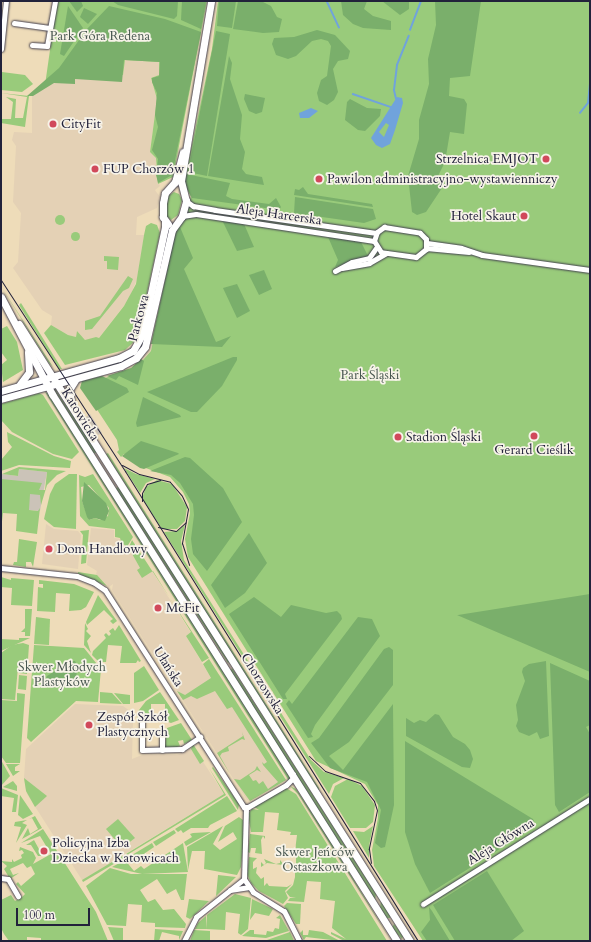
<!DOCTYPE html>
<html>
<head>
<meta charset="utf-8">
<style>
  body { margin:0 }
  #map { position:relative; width:591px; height:942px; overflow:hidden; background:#eedcb9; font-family:Cardo,serif }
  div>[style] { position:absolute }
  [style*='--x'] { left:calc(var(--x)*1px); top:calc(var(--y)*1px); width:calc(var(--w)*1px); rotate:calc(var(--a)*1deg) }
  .built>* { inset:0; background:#e4d1b5 }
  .industrial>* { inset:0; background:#cbc3b8 }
  .green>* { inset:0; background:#99cb7b }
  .round { border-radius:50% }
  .forest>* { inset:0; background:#7aaf6b }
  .water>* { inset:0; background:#70a3dc }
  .stream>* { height:1.5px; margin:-0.75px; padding:0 0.75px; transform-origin:0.75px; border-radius:0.75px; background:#70a3dc }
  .roads { filter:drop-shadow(0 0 1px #413e4e) drop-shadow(0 0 1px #413e4e) }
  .street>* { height:5px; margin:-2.5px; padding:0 2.5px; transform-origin:2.5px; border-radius:2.5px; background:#fff }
  .secondary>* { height:7px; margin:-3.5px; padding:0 3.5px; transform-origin:3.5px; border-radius:3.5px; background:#fff }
  .tram>* { height:1px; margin:-0.5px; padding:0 0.5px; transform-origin:0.5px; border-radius:0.5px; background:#22223b }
  .dots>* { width:11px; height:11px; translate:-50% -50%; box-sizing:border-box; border:2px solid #f7f3e8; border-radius:50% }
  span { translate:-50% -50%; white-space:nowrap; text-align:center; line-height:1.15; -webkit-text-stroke:3.5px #f7f3e8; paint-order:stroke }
  .park-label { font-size:13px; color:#46554e }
  .poi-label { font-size:13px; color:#22223b }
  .left { translate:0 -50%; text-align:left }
  .right { translate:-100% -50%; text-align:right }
  .street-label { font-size:13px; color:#22223b }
  .frame { position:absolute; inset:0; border:2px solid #22223b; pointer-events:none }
  .scale { position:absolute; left:16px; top:908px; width:74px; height:18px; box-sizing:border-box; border:2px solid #22223b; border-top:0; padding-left:5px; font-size:12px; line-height:14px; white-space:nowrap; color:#22223b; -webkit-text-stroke:3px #f7f3e8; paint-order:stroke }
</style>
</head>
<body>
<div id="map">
  <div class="built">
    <div style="clip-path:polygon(125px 60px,159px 62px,159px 75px,151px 78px,157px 99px,150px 152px,156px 158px,156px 178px,160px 186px,155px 190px,160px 197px,157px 208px,137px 217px,136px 235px,144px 235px,137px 279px,129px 299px,98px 339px,96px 337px,86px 341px,77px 331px,76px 337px,68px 335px,51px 325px,52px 316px,42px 310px,13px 268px,18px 262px,21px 213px,13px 202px,16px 146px,12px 140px,14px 132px,32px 133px,32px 95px,45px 85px)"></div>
    <div style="clip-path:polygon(46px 524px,54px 529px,78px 531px,81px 535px,78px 569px,42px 564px)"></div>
    <div style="clip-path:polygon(91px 528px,114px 530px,114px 538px,121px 539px,125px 545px,125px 554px,131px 552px,140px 568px,142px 578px,152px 571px,191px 633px,186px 636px,211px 678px,219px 674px,286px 780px,250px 801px,247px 800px,112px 590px,113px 584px,109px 587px,96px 574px,97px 571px,87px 565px)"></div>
    <div style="clip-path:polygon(75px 704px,123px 706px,130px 711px,133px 719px,132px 759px,142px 755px,177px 755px,194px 748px,224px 794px,82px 880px,27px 794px,24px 778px,26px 749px)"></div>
  </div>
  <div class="industrial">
    <div style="clip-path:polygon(90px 414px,102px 433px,98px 435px,86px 417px)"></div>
    <div style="clip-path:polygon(19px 469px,47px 472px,40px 511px,1px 508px,2px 474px,18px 476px)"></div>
  </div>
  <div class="green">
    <div style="clip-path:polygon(57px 1px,207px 1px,173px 177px,158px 184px,156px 158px,150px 152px,157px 99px,151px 78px,159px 75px,159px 62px,125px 60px,123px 75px,86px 69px,45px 85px)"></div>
    <div style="clip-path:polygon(218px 1px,590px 1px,590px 941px,423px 941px,374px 866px,372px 850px,378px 818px,378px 805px,365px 784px,316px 761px,188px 557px,185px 539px,190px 513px,189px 504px,183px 492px,170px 477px,143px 467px,124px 454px,121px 457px,117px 452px,119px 450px,117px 440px,81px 385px,135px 369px,151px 351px,175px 234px,191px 197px,184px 183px,212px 49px)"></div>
    <div style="clip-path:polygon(2px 72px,25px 75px,33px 84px,22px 92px,1px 90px)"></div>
    <div style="clip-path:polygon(1px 93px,29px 96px,25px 127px,1px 123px,1px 119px,11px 119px,13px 102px,6px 97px,16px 99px,15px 118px,23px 118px,27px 97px)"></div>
    <div style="clip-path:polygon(174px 192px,179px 194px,182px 200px,178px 215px,171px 220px,166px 216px,165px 209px,168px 196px)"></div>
    <div class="round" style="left:55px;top:215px;width:10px;height:10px"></div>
    <div style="clip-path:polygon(151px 223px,157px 225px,160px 233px,137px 339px,125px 350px,65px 365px,44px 333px,51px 325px,68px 335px,76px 337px,77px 331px,85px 340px,96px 337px,99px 338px,124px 306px,136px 284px,144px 235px,146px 226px)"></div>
    <div class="round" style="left:70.5px;top:231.5px;width:9px;height:9px"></div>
    <div style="clip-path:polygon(166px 242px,143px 344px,137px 354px,124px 362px,73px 377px,71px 375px,123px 360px,140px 347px)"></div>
    <div style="clip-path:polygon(104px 256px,119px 257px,118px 270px,107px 269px,107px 261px,104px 261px)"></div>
    <div style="clip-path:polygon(128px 276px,133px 279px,129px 288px,123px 291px,92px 329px,85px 330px,85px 321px,100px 316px)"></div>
    <div style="clip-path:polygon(2px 288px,53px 367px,49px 363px)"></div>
    <div style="clip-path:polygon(21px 303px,62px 369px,59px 369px,19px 305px)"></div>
    <div style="clip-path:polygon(7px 326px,17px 342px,23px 370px,3px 382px,1px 365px,7px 360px,1px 352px,1px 329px)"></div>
    <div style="clip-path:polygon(54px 389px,55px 389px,97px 452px,93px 454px)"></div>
    <div style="clip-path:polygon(45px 392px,50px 395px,290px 777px,289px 781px)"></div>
    <div style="clip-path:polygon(39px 393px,43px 395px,79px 452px,72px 459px,53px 454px,12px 432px,1px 420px,1px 404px)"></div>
    <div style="clip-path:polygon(7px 432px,54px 456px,71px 461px,70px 468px,19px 465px,1px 471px,1px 460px,12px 447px,8px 442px)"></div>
    <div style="clip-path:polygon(108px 453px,319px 788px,319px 792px,106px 454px)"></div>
    <div style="clip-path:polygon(19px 467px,66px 471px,57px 475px,47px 485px,41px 505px,40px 495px,30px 494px,29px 510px,38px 511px,40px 508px,37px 534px,16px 531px,17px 514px,3px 513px,1px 530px,1px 479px,42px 483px,39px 490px,45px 490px,47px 472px,19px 469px,18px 476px,2px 474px)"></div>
    <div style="clip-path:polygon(124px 468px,136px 474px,155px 479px,146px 483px,140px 493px)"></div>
    <div style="clip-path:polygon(69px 474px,77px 474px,76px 529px,54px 527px,44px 519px,50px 494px,55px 484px)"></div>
    <div style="clip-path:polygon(evenodd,93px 474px,133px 537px,125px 550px,125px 545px,122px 544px,120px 538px,115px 537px,115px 529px,89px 526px,80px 516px,79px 475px,85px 477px,93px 474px,89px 485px,109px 508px,108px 516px,100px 520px,95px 518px,89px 520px,82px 501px,81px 487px,89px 485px)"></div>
    <div style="clip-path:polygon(157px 480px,172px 484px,187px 507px,185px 521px,177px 529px,162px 529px,142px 498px,146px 487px)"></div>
    <div style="clip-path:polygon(117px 487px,123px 491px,229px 662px,228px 663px,116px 489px)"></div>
    <div style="clip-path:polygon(185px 525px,181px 541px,184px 560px,311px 760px,324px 772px,344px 778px,333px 784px,329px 794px,164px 532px,177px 531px)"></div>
    <div style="clip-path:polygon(89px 530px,86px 563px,81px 564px,83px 535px,80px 531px)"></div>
    <div style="clip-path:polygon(19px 539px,37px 542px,33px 567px,31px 562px,26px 562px,26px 567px,13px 565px,14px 562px,17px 562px)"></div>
    <div style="clip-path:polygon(132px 540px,209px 658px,202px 662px,186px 636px,191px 632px,153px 571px,142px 578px,137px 570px,140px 568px,131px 552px,126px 554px)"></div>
    <div style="clip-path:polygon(78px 572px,97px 575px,107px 586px,78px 574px)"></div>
    <div style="clip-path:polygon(1px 577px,11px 580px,11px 578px,34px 580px,32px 606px,11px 605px,12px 588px,1px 587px)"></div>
    <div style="clip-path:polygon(39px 580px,74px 584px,94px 592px,86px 607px,81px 610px,69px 611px,70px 594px,56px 593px,55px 612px,37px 611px,38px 587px,43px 588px,43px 584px,39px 584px)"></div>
    <div style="clip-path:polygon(98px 595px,117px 621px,113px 624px,110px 621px,113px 619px,104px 610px,87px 625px,86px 622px)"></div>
    <div style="clip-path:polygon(25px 609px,32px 609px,30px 636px,25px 636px,25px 632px,21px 632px,25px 628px)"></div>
    <div style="clip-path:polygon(36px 617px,50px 619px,49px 645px,34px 644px)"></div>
    <div style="clip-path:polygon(85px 623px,88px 629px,86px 631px,91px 636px,87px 641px,91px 653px,84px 645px)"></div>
    <div style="clip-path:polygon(119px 625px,141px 661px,139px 662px,138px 660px,136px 663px,120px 663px,122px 646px,108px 645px,106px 662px,99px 662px,92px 655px,93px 651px,106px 638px,104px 635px,106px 633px,109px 636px,111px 634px,109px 631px,113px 628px,115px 631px)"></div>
    <div style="clip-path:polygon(19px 638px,30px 638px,1px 651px,1px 639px,19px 640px)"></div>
    <div style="clip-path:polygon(23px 643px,29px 645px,27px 674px,19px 673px,18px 667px,15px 700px,1px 699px,1px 653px,12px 645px)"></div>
    <div style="clip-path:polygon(34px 645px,84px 648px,101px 669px,98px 702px,76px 701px,31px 742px,27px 738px)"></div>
    <div style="clip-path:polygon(209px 659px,286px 780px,250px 801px,234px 779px,240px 780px,255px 770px,257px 766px,261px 772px,257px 770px,249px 775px,253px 781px,256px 780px,259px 784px,263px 781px,268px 789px,278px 782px,263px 765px,262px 762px,264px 764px,267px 762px,232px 707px,227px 709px,215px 691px,197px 699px,191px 696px,183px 700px,177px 691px,185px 695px,211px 678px,203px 664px)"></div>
    <div style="clip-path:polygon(144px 666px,159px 690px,143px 701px,134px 703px,134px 673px)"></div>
    <div style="clip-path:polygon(232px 668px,376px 894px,375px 900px,230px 672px)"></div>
    <div style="clip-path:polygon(19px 675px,27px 676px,26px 690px,18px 689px)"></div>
    <div style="clip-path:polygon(100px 692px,112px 693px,122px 704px,100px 703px)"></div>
    <div style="clip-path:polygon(160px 692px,179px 720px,171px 723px,165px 721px,165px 704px,151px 704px,151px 721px,137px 719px,139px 710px,146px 701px)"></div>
    <div style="clip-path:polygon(17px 693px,25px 694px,20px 763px,6px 763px,1px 756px,1px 700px,17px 701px)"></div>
    <div style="clip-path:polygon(114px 693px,130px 695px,130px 704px,123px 704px)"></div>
    <div style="clip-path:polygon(181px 723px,192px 740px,184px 744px,183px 740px,178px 741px,180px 746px,177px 747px,165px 747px,167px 728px)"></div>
    <div style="clip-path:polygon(242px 732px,245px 740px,242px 739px,228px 747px,229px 751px,222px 753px,220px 756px,230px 774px,217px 753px,243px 736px)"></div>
    <div style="clip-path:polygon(193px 744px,204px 761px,200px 764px,191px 749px)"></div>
    <div style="clip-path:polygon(1px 760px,10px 776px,1px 786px)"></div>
    <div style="clip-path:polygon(6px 764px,20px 764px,15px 767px,15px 771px,20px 771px,13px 776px)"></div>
    <div style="clip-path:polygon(213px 767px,239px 804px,238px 810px,212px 768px)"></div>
    <div style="clip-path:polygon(209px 768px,226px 795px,127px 855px,126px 854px,224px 794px)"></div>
    <div style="clip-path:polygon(24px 778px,47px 796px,35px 807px,26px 791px)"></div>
    <div style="clip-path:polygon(348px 779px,362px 786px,375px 805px,373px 822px,366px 828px,350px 828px,331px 797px,335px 786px)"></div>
    <div style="clip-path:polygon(13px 781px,17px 786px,17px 791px,3px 787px)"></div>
    <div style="clip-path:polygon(290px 786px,296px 789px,322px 828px,391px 941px,298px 794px)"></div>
    <div style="clip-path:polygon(1px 788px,18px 795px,16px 812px,12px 812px,14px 798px,1px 796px)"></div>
    <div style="clip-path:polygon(286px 788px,296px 794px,387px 941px,344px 941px,331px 934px,331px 932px,346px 939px,332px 928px,335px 901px,320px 899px,321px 882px,307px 881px,304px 902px,288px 901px,290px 898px,296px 898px,290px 897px,286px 892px,293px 885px,295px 877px,295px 866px,289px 863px,296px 864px,296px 845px,294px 859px,297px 835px,290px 835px,291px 832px,277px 830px,279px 813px,265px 812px,263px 832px,251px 832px,248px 814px,252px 809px,259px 810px,254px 807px)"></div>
    <div style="clip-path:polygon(20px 795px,33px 814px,23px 819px,18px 815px)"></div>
    <div style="clip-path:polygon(227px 796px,237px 811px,210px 825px,208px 828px,191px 828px,183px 833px,181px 830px,178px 832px,175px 829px)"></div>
    <div style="clip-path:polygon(35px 816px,42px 828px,22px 839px,28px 828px,30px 834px,38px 829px,32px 818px,29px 819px)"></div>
    <div style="clip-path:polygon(239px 817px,243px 820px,244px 839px,241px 867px,237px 875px,204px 869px,205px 851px,192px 851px,188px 870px,187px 847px,223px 826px,213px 844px,220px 850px,237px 839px,233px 832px,218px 842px,225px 826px)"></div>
    <div style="clip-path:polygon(118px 819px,135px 838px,122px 848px,106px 829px)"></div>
    <div style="clip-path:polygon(27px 820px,22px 823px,27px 825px,16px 843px,21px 827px,14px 826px,15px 822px)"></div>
    <div style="clip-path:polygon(373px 826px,369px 846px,369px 858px,353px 831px,364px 832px)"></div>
    <div style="clip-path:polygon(43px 829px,96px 912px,108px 941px,41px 941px,41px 938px,27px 937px,27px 941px,9px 941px,4px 934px,1px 928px,1px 900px,11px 895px,15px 901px,22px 897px,25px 894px,16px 884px,18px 882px,21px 886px,35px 874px,31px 866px,27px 868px,23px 863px,10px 869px,13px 875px,19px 873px,10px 879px,4px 869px,7px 866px,1px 861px,12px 862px,12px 859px,14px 862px,22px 858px,21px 855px,24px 853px,22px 850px,19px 851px,20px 847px,33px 852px,36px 858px,33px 864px,51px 854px,40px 836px,21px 843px)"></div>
    <div style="clip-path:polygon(174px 830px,176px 833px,156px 846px,153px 842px)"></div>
    <div style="clip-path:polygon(211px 832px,186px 846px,184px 842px,192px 837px,190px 834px,193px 833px)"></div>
    <div style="clip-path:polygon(250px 834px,265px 836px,265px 839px,263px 836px,261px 840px,262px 854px,255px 853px,256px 848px,251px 848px,250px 853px,248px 852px)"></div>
    <div style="clip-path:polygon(34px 840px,40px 851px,44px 856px,38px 856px,31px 845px,26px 845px)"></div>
    <div style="clip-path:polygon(152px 843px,154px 847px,135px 860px,132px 855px)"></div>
    <div style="clip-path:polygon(183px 843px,188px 872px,142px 874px,112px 867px,125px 860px,134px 871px,141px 866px,144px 869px)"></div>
    <div style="clip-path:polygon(122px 856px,124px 858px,83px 882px,82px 880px)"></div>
    <div style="clip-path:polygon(249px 857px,257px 858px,253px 862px,253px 869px,257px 867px,256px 873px,261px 879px,264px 877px,264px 886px,267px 883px,269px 886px,287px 887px,292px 884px,285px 891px,288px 898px,283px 904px,259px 891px,251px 883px,247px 874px)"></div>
    <div style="clip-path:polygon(264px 859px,276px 864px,280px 863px,280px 860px,284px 865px,283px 861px,285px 867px,282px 868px,283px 865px,267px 863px,261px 867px,261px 862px,264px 865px,266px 863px)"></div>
    <div style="clip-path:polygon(110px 868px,131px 874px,187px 874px,184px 900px,181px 900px,176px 889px,167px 894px,157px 879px,140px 890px,148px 902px,155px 899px,163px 910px,174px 909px,186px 924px,185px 928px,155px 927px,155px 923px,141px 922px,142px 905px,128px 904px,126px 926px,107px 925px,86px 886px)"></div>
    <div style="clip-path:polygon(218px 875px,236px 877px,215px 897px,216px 896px)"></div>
    <div style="clip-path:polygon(235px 894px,251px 898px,248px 929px,241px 935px,238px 933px,240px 914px,226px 912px,225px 930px,206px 929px,207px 915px)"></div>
    <div style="clip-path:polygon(189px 899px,209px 901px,190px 919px,186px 917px)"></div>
    <div style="clip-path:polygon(252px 899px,273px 909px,269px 916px,255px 913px,250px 920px)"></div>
    <div style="clip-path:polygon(381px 901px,390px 915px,390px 918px,386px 918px,380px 908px)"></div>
    <div style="clip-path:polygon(287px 903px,301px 904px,300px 924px,296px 924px,284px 906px)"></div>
    <div style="clip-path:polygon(280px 915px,289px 931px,266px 938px,242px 936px,250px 930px,254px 930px,254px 934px,266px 935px,267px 931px,273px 932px,275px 928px,279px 929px,280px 919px,276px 918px)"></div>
    <div style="clip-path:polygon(206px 916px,206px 929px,195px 929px,198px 923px)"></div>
    <div style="clip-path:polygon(394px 924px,403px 936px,402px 939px,392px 928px)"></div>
    <div style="clip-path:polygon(108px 927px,123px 928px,123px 941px,114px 941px)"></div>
    <div style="clip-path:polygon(155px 929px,183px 931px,179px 940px,179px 936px,162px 932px,159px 941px,154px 941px)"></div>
    <div style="clip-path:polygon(194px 930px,210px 931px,210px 941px,190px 941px)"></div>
    <div style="clip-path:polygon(303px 930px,303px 935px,308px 935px,309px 930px,323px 932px,340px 941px,306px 937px,304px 940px,300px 933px)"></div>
    <div style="clip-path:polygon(290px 932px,294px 941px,266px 941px,267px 940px)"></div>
  </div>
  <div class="forest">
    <div style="clip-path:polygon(69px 1px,81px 1px,83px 6px,77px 12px)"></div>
    <div style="clip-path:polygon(112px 1px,178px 1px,177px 16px,174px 19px,118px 5px)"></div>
    <div style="clip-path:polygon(182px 1px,206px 1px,201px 29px,181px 20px)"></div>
    <div style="clip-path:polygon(219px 1px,236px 1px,232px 28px,217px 26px)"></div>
    <div style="clip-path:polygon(238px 1px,261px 1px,271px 6px,277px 17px,282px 19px,279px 32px,263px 33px,233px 29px)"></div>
    <div style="clip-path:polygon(341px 1px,367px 1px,364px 9px,373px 16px,391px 21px,391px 30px,363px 28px,353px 24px,343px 15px)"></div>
    <div style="clip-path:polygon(382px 1px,409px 1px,409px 9px,400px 15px)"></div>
    <div style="clip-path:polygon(435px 1px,481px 1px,470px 76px,450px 78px,449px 96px,464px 99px,467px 104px,464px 134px,450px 132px,445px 162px,436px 180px,444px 185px,426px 212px,417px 215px,412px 212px,408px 176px,419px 139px,419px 120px,429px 84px,428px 59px,436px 25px)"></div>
    <div style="clip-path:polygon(68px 6px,83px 28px,64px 56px,60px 54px)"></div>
    <div style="clip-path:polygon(109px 6px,165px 19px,201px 32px,172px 175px,158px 183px,156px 175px,158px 159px,152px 150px,158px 127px,155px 115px,157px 93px,152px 82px,152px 78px,159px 76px,160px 62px,124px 60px,122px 82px,75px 79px,75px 84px,54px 83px,33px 96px,27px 96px,59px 68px,87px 29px)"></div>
    <div style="clip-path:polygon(84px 8px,97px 14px,88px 24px,80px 17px)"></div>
    <div style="clip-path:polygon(317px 30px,335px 35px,350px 51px,348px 59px,338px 61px,333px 69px,338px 92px,334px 100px,327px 105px,319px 101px,317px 93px,321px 80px,327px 76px,331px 46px,328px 41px,321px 39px,312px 41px,296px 56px,288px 59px,276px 55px,272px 44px,274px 38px,294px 37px)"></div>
    <div style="clip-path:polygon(216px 31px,230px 34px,207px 176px,188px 172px)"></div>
    <div style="clip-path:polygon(229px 56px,232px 63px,230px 79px,242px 115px,240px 139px,245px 152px,242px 169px,246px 174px,262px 177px,264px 185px,208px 176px)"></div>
    <div style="clip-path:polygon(245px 94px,265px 98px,262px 112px,256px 114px,249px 111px,244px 99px)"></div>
    <div style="clip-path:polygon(350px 99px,367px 108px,381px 109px,380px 116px,365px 131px,358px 130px,345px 120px,347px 102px)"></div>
    <div style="clip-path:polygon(186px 174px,230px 183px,226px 196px,232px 199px,269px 204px,276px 198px,281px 207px,279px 210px,192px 198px,184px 183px)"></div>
    <div style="clip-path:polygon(303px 187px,308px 194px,372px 204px,373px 207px,294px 195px,295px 189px,299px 190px)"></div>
    <div style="clip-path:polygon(295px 197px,373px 209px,376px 219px,364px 223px,294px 213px)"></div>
    <div style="clip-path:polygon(222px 220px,244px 224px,254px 247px,237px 251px)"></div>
    <div style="clip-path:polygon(180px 227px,193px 258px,184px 269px,216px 342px,231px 336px,222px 347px,151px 344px,175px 234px)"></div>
    <div style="clip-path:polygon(323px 236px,360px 240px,368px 256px,335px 267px,338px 260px,328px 237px)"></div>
    <div style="clip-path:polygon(264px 270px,272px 289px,259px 295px,249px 275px)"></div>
    <div style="clip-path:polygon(237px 284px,250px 311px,237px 318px,223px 288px)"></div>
    <div style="clip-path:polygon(233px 357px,237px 357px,237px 360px,222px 386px,197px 412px,191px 412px,147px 392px)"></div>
    <div style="clip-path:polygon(141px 359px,144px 361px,138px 385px,119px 376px,116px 380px,107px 376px,131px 368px)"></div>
    <div style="clip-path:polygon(102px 376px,127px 388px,129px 392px,96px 411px,80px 388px,82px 381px)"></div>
    <div style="clip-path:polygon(143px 397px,180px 415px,181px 417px,137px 427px,136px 423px)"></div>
    <div style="clip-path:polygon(141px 441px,178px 453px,179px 454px,144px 469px,140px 468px,122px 456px)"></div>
    <div style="clip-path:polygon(185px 457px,190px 458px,223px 488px,242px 522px,207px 571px,193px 554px,191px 539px,194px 515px,193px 504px,180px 483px,171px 475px,150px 471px)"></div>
    <div style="clip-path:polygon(84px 482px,106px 503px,109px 511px,105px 521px,95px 518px,89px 520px,87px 517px,82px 501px)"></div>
    <div style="clip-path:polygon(249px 533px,267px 563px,245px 593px,225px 608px,211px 585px)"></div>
    <div style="clip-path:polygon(590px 594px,590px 672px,457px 615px,458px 615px)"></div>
    <div style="clip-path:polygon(254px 597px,281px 617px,291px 605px,326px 613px,337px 611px,341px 615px,342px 619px,285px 694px,287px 699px,283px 699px,229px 614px)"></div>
    <div style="clip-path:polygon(358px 617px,372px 619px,380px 636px,315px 725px,311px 734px,313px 737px,308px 738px,286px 704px,289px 700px,292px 704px)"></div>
    <div style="clip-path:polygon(389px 647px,393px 650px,393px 685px,349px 742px,329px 756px,343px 770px,393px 704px,394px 805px,385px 847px,381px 848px,375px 843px,381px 810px,367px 782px,330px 768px,311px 743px,319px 738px,384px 649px)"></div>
    <div style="clip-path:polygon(71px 661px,75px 661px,77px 665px,76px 683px,70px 684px,65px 680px,53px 688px,48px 686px,45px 681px,47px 676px)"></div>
    <div style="clip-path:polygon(546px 661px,549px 736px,540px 739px,537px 732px,529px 736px,519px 732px,516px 726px,518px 720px,516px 705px,525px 681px,522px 672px,523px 668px,529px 664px)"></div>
    <div style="clip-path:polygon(550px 663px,590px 681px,590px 725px,586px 727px,590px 734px,590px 792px,559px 812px,555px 805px)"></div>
    <div style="clip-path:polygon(435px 714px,439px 715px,453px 737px,465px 744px,470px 750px,473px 759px,470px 768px,462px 767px,406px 736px,406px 718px,414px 723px,420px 720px,426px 722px)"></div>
    <div style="clip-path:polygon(405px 741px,533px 819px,536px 826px,430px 893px,415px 864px,405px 832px)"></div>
    <div style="clip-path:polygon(487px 871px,524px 931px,511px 941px,455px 941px,433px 905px)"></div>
    <div style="clip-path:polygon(429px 907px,432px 911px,450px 941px,427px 941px,421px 932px,430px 920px)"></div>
  </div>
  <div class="water">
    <div style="clip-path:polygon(evenodd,397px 97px,402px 98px,403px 103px,395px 130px,390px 144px,382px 148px,376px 145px,371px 138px,397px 97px,386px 123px,389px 125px,384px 137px,379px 132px,386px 123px)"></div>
    <div style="clip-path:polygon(311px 108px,318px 111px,309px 118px,300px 118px,299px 113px)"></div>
  </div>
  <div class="stream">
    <div style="--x:327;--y:1;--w:29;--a:65"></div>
    <div style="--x:410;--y:30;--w:31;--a:-69"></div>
    <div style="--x:353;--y:94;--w:40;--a:18.9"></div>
    <div style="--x:396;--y:99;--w:9;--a:-103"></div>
    <div style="--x:394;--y:90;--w:25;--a:-83"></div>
    <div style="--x:397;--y:65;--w:31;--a:-68"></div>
    <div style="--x:580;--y:113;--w:13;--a:-51"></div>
    <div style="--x:588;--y:103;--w:18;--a:-84"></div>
  </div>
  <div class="roads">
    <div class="street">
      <div style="--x:14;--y:23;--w:36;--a:8"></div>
      <div style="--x:32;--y:45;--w:15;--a:4"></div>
      <div style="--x:47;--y:46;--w:46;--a:-79.9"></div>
      <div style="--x:1;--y:49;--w:48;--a:-84.1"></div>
      <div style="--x:186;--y:201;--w:9;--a:36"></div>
      <div style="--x:193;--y:206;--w:22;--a:10"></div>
      <div style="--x:215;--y:210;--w:163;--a:8.1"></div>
      <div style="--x:182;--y:216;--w:14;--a:-8"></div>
      <div style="--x:196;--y:214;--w:180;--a:8.6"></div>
      <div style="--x:384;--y:227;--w:36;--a:9"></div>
      <div style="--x:420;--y:233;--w:8;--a:45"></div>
      <div style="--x:426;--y:239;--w:10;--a:90"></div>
      <div style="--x:426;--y:249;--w:13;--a:141"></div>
      <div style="--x:416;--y:257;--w:35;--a:-172"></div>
      <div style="--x:381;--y:252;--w:13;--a:-122"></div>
      <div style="--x:374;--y:241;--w:9;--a:-72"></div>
      <div style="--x:377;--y:232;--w:9;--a:-36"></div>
      <div style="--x:427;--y:243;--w:34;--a:8"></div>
      <div style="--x:461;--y:248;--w:22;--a:18"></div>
      <div style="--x:482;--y:255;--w:109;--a:7.9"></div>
      <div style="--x:426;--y:248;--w:43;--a:5.3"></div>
      <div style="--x:342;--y:268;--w:27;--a:-10"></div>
      <div style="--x:369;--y:263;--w:20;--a:-30"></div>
      <div style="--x:335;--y:271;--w:19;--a:-28"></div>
      <div style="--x:352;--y:262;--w:17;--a:-13"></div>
      <div style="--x:369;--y:258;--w:12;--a:-55"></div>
      <div style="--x:1;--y:568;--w:76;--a:6"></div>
      <div style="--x:77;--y:576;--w:17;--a:21"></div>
      <div style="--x:93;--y:582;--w:14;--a:34"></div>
      <div style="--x:105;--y:590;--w:258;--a:57.4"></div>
      <div style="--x:244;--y:807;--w:4;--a:0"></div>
      <div style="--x:248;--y:807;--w:44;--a:-30.1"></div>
      <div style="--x:286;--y:785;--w:10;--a:-45"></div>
      <div style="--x:293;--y:778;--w:4;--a:-90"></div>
      <div style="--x:142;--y:722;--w:28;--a:90"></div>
      <div style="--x:142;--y:750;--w:40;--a:-1.4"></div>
      <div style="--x:182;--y:749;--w:22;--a:-34"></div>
      <div style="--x:162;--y:750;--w:16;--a:-90"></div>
      <div style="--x:246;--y:808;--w:71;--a:91.6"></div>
      <div style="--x:244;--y:879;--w:16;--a:55"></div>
      <div style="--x:253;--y:892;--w:36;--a:32"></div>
      <div style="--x:284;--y:911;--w:34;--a:63"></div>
      <div style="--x:1;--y:878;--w:7;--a:8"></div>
      <div style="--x:8;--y:879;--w:20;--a:60"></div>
      <div style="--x:230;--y:890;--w:18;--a:-9"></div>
      <div style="--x:423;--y:904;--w:197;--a:-32.2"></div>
      <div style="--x:184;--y:941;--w:27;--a:-63"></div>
      <div style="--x:196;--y:917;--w:61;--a:-38.4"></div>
    </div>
    <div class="secondary">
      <div style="--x:168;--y:224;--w:9;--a:-126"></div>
      <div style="--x:163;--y:217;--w:14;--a:-90"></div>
      <div style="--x:163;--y:203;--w:10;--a:-79"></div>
      <div style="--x:165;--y:193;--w:15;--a:-48"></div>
      <div style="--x:175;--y:182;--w:31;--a:-75"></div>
      <div style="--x:1;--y:297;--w:110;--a:62.3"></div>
      <div style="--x:52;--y:394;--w:647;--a:57.76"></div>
      <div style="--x:19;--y:324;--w:730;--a:57.64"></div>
      <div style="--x:20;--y:384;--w:15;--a:-53"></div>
      <div style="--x:29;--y:372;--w:20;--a:-93"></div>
      <div style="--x:1;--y:391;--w:123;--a:-15.6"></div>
      <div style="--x:119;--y:358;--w:16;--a:-27"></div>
      <div style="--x:133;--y:351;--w:18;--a:-61"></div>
      <div style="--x:142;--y:335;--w:110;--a:-78"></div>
      <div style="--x:165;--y:227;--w:6;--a:-90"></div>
      <div style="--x:1;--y:399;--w:124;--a:-15.4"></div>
      <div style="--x:121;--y:366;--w:17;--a:-28"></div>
      <div style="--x:136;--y:358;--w:14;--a:-51"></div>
      <div style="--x:145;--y:347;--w:120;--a:-77"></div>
      <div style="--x:172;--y:230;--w:17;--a:-54"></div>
      <div style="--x:182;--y:216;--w:16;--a:-75"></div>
      <div style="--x:186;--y:201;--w:21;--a:-104"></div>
      <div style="--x:181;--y:181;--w:182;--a:-80.5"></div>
      <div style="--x:71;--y:402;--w:12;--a:-99"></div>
      <div style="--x:69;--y:390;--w:13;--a:-58"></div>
    </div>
  </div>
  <div class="tram">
    <div style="--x:1;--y:280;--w:228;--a:57"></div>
    <div style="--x:125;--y:471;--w:554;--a:58.06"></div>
    <div style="--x:122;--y:465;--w:19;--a:28"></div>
    <div style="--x:139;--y:474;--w:32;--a:14"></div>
    <div style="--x:170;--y:482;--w:18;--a:49"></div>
    <div style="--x:182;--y:496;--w:14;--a:65"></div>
    <div style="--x:188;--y:509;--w:35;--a:100"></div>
    <div style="--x:182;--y:543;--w:23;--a:72"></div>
    <div style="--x:142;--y:501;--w:8;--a:-90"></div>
    <div style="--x:142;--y:493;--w:10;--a:-61"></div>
    <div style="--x:147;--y:484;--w:14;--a:-17"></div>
    <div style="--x:158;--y:527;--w:18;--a:13"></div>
    <div style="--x:176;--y:531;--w:13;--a:-42"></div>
    <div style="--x:309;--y:756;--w:22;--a:43"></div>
    <div style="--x:325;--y:771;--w:37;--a:19"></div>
    <div style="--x:360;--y:783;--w:23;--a:52"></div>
    <div style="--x:374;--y:801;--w:9;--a:72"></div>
    <div style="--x:377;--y:810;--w:40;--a:102"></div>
    <div style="--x:369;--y:849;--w:14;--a:82"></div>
  </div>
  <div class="dots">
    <div style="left:53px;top:124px;background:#d1495b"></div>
    <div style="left:546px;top:159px;background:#d1495b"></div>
    <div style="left:95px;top:169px;background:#d1495b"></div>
    <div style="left:319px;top:179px;background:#d1495b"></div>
    <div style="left:524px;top:216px;background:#d1495b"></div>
    <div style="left:534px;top:436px;background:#d1495b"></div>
    <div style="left:398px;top:437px;background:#d1495b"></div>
    <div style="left:49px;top:549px;background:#d1495b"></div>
    <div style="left:158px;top:608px;background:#d1495b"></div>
    <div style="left:89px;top:725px;background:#d1495b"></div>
    <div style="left:44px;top:851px;background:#d1495b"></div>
  </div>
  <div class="park-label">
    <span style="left:100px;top:36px">Park Góra Redena</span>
    <span style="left:370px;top:375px">Park Śląski</span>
    <span style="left:62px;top:675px">Skwer Młodych<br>Plastyków</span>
    <span style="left:315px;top:860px">Skwer Jeńców<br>Ostaszkowa</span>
  </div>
  <div class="poi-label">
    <span class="left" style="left:61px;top:124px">CityFit</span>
    <span class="right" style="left:538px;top:159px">Strzelnica EMJOT</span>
    <span class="left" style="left:103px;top:169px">FUP Chorzów 1</span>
    <span class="left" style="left:327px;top:179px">Pawilon administracyjno-wystawienniczy</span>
    <span class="right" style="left:516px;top:216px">Hotel Skaut</span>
    <span class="left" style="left:406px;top:437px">Stadion Śląski</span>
    <span style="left:534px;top:450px">Gerard Cieślik</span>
    <span class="left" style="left:57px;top:549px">Dom Handlowy</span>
    <span class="left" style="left:166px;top:608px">McFit</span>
    <span class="left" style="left:97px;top:725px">Zespół Szkół<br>Plastycznych</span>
    <span class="left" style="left:52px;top:851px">Policyjna Izba<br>Dziecka w Katowicach</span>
  </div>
  <div class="street-label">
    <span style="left:279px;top:215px;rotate:8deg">Aleja Harcerska</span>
    <span style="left:139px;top:318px;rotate:-75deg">Parkowa</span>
    <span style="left:80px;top:415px;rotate:58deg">Katowicka</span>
    <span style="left:168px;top:667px;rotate:58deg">Ułańska</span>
    <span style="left:262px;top:684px;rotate:58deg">Chorzowska</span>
    <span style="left:501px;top:842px;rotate:-32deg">Aleja Główna</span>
  </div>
  <div class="frame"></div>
  <div class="scale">100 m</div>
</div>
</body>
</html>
